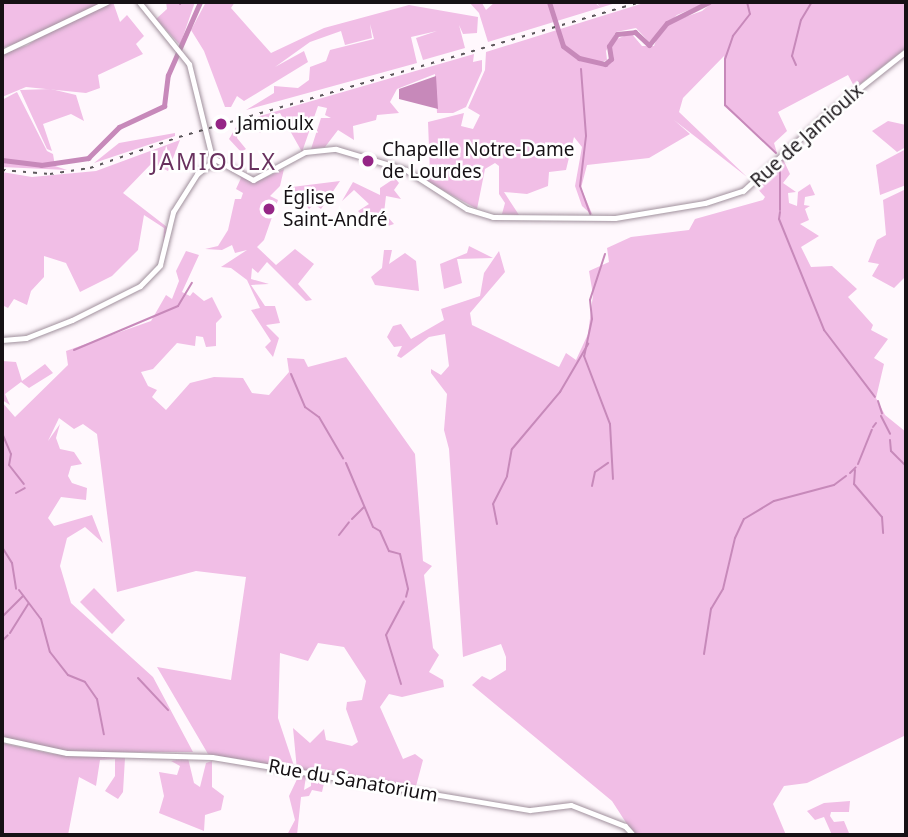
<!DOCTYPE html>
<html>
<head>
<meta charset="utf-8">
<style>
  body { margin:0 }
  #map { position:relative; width:908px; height:837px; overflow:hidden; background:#fff8fd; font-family:"Noto Sans",sans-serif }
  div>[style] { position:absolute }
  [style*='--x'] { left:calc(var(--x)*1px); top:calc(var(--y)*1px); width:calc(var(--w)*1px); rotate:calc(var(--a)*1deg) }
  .green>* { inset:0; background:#f1bee6 }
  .water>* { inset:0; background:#c789ba }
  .stream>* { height:2px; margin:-1px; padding:0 1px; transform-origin:1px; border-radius:1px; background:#c789ba }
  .river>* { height:5px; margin:-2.5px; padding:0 2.5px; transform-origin:2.5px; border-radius:2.5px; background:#c789ba }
  .roads { filter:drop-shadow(0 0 2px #a1919d) drop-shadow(0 0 2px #a1919d) }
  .secondary>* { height:5px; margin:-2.5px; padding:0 2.5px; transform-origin:2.5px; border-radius:2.5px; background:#fff }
  .rail>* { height:2px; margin-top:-1px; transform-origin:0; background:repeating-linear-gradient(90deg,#5d585c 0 3.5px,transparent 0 10.5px) }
  .dots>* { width:19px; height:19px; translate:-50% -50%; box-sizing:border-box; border:4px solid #fff; border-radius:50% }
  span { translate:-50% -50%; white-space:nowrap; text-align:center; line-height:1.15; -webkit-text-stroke:5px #fff; paint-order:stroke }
  .poi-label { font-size:19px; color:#161115 }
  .left { translate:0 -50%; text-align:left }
  .street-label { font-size:19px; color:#161115 }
  .quarter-label { font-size:23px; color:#69325f; letter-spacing:2px }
  .frame { position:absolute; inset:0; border:4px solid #161115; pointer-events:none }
</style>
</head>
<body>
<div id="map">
  <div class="green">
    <div style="clip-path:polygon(2px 2px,113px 2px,120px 22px,127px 15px,144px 36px,136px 44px,143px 54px,98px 75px,100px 88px,86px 93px,26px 87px,2px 97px,2px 54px,28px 45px,45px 33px,2px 48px)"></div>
    <div style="clip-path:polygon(166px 2px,195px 2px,180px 45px,156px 19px,167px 9px)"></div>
    <div style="clip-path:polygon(206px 2px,235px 2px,231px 8px,271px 53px,324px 28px,409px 5px,478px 17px,477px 33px,463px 34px,459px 25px,465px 48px,423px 60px,416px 38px,437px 31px,411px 37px,417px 63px,246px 110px,274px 93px,274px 86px,298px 88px,309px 80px,310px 67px,326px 61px,330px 50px,374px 39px,370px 24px,372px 38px,345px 45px,341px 31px,310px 42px,275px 67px,304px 51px,308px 62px,244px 101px,237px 96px,231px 107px,225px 107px,204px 51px,191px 30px)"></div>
    <div style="clip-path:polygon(469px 2px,482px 3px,486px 10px,495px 2px,594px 2px,600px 7px,596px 2px,619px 2px,488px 42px,479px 13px)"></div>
    <div style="clip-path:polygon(647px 2px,708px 2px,677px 15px,649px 42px,636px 28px,616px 32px,606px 51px,607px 60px,597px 64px,612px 61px,612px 45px,617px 39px,631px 33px,642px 46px,654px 46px,658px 35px,674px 21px,702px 11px,713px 2px,906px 2px,906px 48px,855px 88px,848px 75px,778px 112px,787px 131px,774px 143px,777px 153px,724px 106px,724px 56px,683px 98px,679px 112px,747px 177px,674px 120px,690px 134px,649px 158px,587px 165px,581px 188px,593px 216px,582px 206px,575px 186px,582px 147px,574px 137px,566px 170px,549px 172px,548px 186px,527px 194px,504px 192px,519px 215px,502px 214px,505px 203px,499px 194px,499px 166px,495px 163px,485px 169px,477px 209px,426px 181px,430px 173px,428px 122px,464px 113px,461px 126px,473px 129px,480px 115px,468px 108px,485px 70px,486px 52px)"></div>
    <div style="clip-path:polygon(474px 54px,473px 62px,482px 60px,482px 71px,466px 107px,453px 113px,437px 113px,435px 74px,397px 89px,390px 102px,399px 113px,377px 115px,376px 120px,353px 126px,354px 140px,338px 130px,325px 147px,311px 149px,321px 118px,331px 118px,325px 115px,327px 108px,318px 106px,302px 152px,280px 113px,269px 116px,268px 126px,260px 133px,247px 124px,239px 129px,237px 138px,246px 149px,241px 152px,229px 139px,239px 122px)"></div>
    <div style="clip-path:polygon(51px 89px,76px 95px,84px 121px,71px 114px,43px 124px,52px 151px,47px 149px,20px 90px)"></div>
    <div style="clip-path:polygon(17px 92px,47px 151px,53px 154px,55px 166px,67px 170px,2px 167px,2px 100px)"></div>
    <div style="clip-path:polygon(888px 121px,906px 125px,906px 147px,897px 152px,872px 131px)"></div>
    <div style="clip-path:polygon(175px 133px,175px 136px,94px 163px,119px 143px)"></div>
    <div style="clip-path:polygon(180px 140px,168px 171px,152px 163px,123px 193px,167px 227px,163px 247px,164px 228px,144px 215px,138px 250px,112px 276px,80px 292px,66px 263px,44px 256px,44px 277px,31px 291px,27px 305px,14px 299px,8px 308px,2px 305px,2px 172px,32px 177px,96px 171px)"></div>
    <div style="clip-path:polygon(906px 149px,906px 185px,880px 195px,876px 165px)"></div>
    <div style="clip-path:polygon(782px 157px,790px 174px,783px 183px,796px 192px,788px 193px,789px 203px,797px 206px,798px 192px,810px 184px,815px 195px,805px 197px,804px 205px,810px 206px,805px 209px,809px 220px,800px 224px,819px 236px,801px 247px,811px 267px,832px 266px,857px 289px,848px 297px,873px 325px,871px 330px,888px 339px,874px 358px,884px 364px,876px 398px,885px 415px,906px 432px,906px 735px,807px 783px,784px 786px,773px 804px,786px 835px,634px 835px,612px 801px,472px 685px,482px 676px,490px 680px,506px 670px,506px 657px,501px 644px,463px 657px,449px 449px,444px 430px,447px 394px,431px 373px,431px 369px,441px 375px,449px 366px,445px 334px,429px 337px,401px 358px,397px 356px,402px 346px,394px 347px,387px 337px,393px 326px,401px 324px,411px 339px,444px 320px,441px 309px,480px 296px,484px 273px,499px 251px,505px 272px,470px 313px,472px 325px,559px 367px,566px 353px,576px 360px,588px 334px,593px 295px,589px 271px,609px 262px,607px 248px,631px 237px,689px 230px,695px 219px,763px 200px,765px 197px,756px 187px)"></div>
    <div style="clip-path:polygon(232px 168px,253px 183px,284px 169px,280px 186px,270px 196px,278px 200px,264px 240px,257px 247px,276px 265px,295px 249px,314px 264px,298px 284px,312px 300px,306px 301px,267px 262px,258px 273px,252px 268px,251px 279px,269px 284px,251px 285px,265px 306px,275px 306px,280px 323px,266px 325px,279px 338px,273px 357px,265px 347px,271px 341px,251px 310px,260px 308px,247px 280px,231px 268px,221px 267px,247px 250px,235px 253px,232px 245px,222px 250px,205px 249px,218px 246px,228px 230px,235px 199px,241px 199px,243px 193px,236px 189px,241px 178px)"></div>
    <div style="clip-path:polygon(395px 178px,399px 183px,394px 190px,401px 199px,386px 196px,384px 213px,394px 224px,382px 228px,376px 213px,370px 212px,353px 227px,362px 215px,358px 211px,369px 204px,354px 190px,342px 201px,353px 182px,380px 195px,380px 188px)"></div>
    <div style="clip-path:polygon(340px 181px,321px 209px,314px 204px,309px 209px,292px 187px)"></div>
    <div style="clip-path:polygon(906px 189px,906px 276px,894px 288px,872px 276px,879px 264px,868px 262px,877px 240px,886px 235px,883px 200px)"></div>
    <div style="clip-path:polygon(469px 246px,493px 258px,457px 259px,462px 283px,444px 289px,440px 264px,467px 253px)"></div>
    <div style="clip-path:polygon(384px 250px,392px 250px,389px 264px,405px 253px,416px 261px,419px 291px,375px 285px,371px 277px,382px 268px)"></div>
    <div style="clip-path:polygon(186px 251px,199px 255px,182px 292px,190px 296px,193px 292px,204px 301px,212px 297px,222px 317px,216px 323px,216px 346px,206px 347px,203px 337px,196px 336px,195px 346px,177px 343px,153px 369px,141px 372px,148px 386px,157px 390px,152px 397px,166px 410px,190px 383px,214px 377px,243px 378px,252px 393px,269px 395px,289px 372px,287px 358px,304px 359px,308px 367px,346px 357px,415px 454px,423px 561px,432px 566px,424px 575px,433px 648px,439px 655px,429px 672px,443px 680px,444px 687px,402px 697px,389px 694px,380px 707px,403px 759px,415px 754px,423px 760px,415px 790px,297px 770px,293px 728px,310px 743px,324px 729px,326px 740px,352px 746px,358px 742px,346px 709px,347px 702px,362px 700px,366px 681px,344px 647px,318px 643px,308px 661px,280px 653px,278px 718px,295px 769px,208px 754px,157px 667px,231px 680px,246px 577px,196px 571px,117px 592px,97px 434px,83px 424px,74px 429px,59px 418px,48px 441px,60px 424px,56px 438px,60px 449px,74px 452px,82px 464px,71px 466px,68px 476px,72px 483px,87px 488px,86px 500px,61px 497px,48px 518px,54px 526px,92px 515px,103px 543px,85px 527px,67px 538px,60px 566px,71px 603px,153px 677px,193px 752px,68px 752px,2px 737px,2px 402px,15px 417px,68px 365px,66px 351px,151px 321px,166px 295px,172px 299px,179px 281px,176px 271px)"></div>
    <div style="clip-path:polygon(2px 361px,16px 362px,22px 381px,45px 364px,53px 373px,29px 388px,21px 382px,5px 394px,10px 405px,2px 400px)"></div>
    <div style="clip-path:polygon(94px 588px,125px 620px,112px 634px,80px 602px)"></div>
    <div style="clip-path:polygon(2px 743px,53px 754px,125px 758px,123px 792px,118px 799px,105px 791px,115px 776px,115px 759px,100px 760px,96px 786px,79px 777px,68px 835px,2px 835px)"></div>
    <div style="clip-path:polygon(188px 758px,194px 783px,200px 787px,206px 763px,212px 761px,212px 787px,224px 796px,221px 810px,205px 815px,204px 831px,159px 813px,164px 796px,159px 772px,177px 775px,180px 766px,171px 761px)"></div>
    <div style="clip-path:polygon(299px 775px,306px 776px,304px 790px,311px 786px,311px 777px,325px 779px,322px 792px,312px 790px,309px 796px,301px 797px,297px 835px,287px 835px,295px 820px,289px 796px)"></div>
    <div style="clip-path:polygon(850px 801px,849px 812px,831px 812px,830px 816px,834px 822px,844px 821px,849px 833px,832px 835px,824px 817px,815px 820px,807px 811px,824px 803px)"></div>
  </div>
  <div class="water">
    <div style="clip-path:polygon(436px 76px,438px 109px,399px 99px,399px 89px)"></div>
  </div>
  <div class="stream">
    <div style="--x:747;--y:2;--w:12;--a:76"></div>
    <div style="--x:750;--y:14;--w:28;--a:128"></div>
    <div style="--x:733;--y:36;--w:24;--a:109"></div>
    <div style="--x:725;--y:59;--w:46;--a:90"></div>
    <div style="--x:725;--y:105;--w:70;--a:43.3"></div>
    <div style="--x:180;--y:4;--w:2;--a:-63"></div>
    <div style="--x:796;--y:65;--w:10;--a:-114"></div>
    <div style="--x:792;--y:56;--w:37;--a:-76"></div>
    <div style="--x:801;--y:20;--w:21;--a:-59"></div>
    <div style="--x:581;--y:69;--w:67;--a:85.7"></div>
    <div style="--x:586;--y:136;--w:50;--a:96.8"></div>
    <div style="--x:580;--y:186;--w:30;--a:70"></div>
    <div style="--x:780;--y:210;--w:47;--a:-90"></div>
    <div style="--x:780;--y:212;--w:7;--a:98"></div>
    <div style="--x:779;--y:219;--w:120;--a:67.9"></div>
    <div style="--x:824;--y:330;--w:84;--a:52.7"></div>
    <div style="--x:605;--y:254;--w:48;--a:108.1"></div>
    <div style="--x:590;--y:300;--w:19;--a:84"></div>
    <div style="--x:592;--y:319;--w:38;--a:102"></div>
    <div style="--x:584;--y:356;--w:73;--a:69.1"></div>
    <div style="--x:610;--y:424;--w:55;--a:86.9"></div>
    <div style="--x:74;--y:350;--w:113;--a:-22.9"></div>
    <div style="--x:178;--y:306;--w:27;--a:-59"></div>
    <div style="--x:291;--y:374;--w:36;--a:67"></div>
    <div style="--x:305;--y:407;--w:17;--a:36"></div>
    <div style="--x:319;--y:417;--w:48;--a:59.7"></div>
    <div style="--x:878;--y:401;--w:13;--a:72"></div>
    <div style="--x:2;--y:414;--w:2;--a:-63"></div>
    <div style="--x:881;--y:416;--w:20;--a:63"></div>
    <div style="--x:873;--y:427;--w:5;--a:-53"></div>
    <div style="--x:2;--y:433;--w:23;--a:67"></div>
    <div style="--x:11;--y:454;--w:11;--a:100"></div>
    <div style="--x:9;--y:465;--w:24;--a:52"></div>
    <div style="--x:890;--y:440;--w:11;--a:85"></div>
    <div style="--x:891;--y:451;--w:21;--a:45"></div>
    <div style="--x:346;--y:463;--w:69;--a:67.1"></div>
    <div style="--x:373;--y:527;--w:8;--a:30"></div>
    <div style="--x:380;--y:531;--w:22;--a:66"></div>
    <div style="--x:389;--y:551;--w:11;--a:15"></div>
    <div style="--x:400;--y:554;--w:36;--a:77"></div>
    <div style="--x:408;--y:589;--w:8;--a:104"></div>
    <div style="--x:858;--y:464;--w:37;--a:-68"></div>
    <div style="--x:855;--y:470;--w:14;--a:94"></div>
    <div style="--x:854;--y:484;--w:43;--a:49.7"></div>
    <div style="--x:882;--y:517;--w:16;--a:86"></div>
    <div style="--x:850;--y:473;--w:8;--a:-45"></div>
    <div style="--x:592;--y:486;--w:14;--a:-78"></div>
    <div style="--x:595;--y:472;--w:16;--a:-35"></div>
    <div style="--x:16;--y:493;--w:10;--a:-29"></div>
    <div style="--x:352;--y:519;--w:17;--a:-45"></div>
    <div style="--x:497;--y:524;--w:20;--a:-101"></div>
    <div style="--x:493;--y:504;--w:31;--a:-63"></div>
    <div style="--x:507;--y:476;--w:27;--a:-80"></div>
    <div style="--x:512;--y:449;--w:75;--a:-49.9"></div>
    <div style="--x:560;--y:392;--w:56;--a:-59.7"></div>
    <div style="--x:339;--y:535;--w:16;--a:-52"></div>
    <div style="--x:2;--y:547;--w:19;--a:58"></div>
    <div style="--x:12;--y:563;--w:26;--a:81"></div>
    <div style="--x:19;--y:590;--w:36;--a:53"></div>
    <div style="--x:41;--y:619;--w:34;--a:75"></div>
    <div style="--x:50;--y:652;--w:29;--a:52"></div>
    <div style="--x:68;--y:675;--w:18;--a:22"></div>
    <div style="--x:85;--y:682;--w:21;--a:55"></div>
    <div style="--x:97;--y:699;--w:36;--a:79"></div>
    <div style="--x:2;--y:617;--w:30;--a:-45"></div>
    <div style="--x:10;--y:633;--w:34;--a:-58"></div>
    <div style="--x:2;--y:641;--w:8;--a:-45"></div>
    <div style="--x:704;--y:654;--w:46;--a:-81.2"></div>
    <div style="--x:711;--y:609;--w:23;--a:-59"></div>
    <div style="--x:723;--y:589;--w:52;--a:-76.8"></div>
    <div style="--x:735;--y:538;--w:21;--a:-65"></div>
    <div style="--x:744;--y:519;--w:35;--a:-31"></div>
    <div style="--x:774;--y:501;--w:62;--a:-14.9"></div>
    <div style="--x:834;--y:485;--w:15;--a:-37"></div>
    <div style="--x:138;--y:678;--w:44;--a:46.8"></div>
    <div style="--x:401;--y:684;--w:51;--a:-107"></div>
    <div style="--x:386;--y:635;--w:38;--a:-62"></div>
  </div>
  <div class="river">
    <div style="--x:549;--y:2;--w:46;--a:72.3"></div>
    <div style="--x:563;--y:46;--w:20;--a:37"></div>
    <div style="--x:579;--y:58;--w:27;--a:13"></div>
    <div style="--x:605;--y:64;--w:8;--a:-40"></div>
    <div style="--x:611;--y:59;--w:13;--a:-99"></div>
    <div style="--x:609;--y:46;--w:14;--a:-56"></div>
    <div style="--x:617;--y:34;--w:18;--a:-6"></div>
    <div style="--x:635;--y:32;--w:19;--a:43"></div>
    <div style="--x:649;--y:45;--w:28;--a:-51"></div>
    <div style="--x:667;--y:23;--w:47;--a:-26.6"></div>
    <div style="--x:2;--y:160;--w:39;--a:7"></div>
    <div style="--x:41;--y:165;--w:48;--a:-8.5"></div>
    <div style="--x:88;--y:158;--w:44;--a:-45"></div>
    <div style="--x:119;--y:127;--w:50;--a:-25"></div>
    <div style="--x:164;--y:106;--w:31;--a:-83"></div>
    <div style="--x:168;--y:75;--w:80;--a:-66.3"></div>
  </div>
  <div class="roads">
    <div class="secondary">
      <div style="--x:139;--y:2;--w:80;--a:51.1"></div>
      <div style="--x:189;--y:64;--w:105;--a:76.2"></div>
      <div style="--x:2;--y:52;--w:116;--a:-25.5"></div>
      <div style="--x:213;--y:158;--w:46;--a:28.8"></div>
      <div style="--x:253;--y:180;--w:59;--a:-28.3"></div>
      <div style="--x:305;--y:152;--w:31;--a:-6"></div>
      <div style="--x:336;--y:149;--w:73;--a:16.7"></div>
      <div style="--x:406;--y:170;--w:72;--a:32.6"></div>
      <div style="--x:467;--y:209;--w:27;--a:17"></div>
      <div style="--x:493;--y:217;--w:122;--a:0.5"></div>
      <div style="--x:615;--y:218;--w:91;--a:-9.5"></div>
      <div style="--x:705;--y:203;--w:40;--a:-18"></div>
      <div style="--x:743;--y:191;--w:115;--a:-42.5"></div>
      <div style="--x:828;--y:113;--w:100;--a:-38.5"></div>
      <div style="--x:2;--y:340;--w:24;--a:-5"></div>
      <div style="--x:26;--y:338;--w:49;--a:-21.4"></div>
      <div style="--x:72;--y:320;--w:76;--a:-26.6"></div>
      <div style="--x:140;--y:286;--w:29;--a:-46"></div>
      <div style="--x:160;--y:265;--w:55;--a:-76.2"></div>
      <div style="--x:173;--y:212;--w:45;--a:-57.7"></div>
      <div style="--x:197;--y:174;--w:16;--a:-38"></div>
      <div style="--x:2;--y:739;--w:66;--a:12.2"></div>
      <div style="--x:67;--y:753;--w:145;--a:1.6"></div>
      <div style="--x:212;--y:757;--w:322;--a:9.5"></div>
      <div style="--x:530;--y:810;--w:41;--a:-7"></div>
      <div style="--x:571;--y:805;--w:58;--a:21.3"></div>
      <div style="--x:625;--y:826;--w:12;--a:48"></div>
    </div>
  </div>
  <div class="rail">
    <div style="--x:2;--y:170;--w:48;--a:4.8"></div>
    <div style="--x:50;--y:174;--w:40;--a:-8.5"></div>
    <div style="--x:90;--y:168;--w:94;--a:-19.2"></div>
    <div style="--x:179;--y:137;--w:480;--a:-16.3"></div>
  </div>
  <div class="dots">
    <div style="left:221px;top:124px;background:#952686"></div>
    <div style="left:368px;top:161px;background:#952686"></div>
    <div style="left:269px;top:209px;background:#952686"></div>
  </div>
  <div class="poi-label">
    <span class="left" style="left:237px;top:124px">Jamioulx</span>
    <span class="left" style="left:382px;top:161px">Chapelle Notre-Dame<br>de Lourdes</span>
    <span class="left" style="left:283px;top:209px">Église<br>Saint-André</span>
  </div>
  <div class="street-label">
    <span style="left:807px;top:136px;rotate:-42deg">Rue de Jamioulx</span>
    <span style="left:353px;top:781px;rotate:10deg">Rue du Sanatorium</span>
  </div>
  <div class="quarter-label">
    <span style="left:214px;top:161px">JAMIOULX</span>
  </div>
  <div class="frame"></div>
</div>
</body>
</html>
